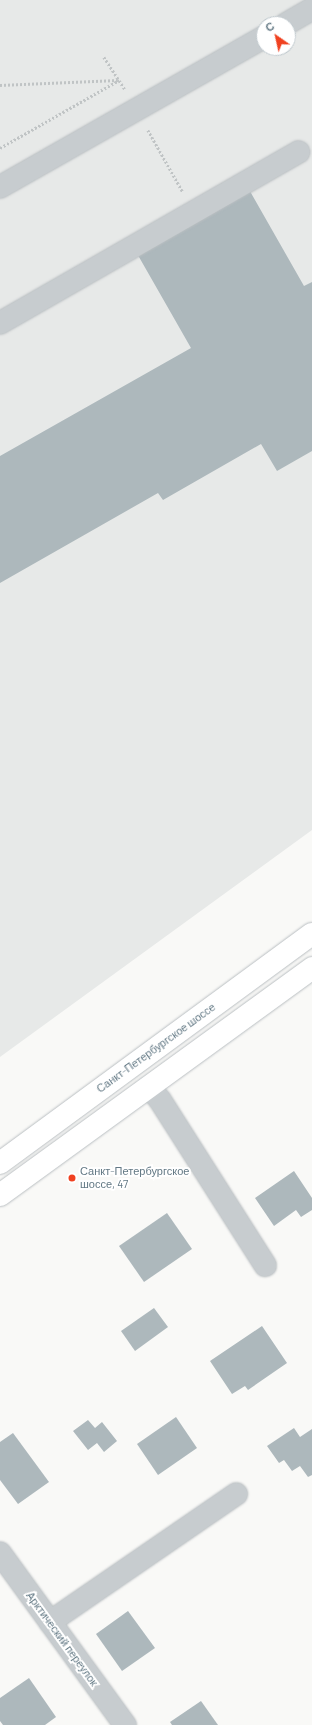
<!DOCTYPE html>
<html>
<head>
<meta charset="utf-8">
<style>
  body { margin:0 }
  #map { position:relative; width:312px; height:1725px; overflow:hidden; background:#f9f9f7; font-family:Barlow,sans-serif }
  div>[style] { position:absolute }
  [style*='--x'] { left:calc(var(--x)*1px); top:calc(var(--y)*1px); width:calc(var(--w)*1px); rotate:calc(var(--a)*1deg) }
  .built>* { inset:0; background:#e7e9e8 }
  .building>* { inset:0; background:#adb8bc }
  .path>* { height:2.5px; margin-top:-1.25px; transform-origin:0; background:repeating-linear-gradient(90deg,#c0c4c5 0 2px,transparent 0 4px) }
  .roads { filter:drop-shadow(0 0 1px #babfc2) drop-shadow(0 0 1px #babfc2) }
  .minor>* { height:22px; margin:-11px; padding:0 11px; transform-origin:11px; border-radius:11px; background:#c7cccf }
  .major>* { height:22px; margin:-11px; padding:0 11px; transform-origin:11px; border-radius:11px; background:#fff }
  .dots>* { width:11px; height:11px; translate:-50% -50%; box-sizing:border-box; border:2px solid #fff; border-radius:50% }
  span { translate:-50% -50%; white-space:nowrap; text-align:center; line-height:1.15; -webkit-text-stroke:4px #fff; paint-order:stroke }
  .street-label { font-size:11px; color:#627884 }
  .poi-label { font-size:11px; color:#627884 }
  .left { translate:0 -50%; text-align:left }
  .north { position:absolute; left:256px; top:16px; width:40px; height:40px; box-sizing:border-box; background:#fff; border:1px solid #c0c9ce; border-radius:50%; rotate:326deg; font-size:11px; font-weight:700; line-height:16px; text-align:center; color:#627884 }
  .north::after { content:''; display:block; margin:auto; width:14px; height:18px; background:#f04120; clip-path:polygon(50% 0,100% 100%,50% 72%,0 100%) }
</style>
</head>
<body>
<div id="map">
  <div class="built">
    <div style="clip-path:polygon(evenodd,0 0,312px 0,312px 830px,0 1057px,0 0,264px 24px,288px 24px,288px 48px,264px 48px,264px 24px)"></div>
  </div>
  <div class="building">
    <div style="clip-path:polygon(247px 186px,304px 286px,312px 282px,312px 451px,277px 471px,261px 444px,163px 500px,158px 493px,0 583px,0 456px,191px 348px,135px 250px)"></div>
    <div style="clip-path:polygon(294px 1171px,312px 1198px,312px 1210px,301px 1217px,296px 1210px,274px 1226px,255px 1198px)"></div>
    <div style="clip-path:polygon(167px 1213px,192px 1249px,144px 1282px,119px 1246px)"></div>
    <div style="clip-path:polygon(154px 1308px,168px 1327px,135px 1351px,121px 1331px)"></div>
    <div style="clip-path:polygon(262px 1326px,287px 1363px,248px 1390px,245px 1386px,232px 1394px,210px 1361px)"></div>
    <div style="clip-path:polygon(176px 1417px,197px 1448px,158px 1475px,137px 1444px)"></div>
    <div style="clip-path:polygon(88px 1420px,95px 1428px,102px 1422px,117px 1441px,104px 1452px,97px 1443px,88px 1450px,73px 1431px)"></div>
    <div style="clip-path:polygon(294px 1428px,300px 1437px,312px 1429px,312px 1475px,308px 1477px,300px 1466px,292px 1471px,284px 1460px,279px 1463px,267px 1446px)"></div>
    <div style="clip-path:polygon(13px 1433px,49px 1482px,18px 1504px,0 1480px,0 1442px)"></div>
    <div style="clip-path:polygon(128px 1611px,155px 1648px,122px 1671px,96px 1634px)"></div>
    <div style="clip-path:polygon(29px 1678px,56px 1717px,45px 1725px,3px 1725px,0 1721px,0 1698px)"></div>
    <div style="clip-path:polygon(201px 1701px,218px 1725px,172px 1725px,170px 1722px)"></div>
  </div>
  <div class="path">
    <div style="--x:104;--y:57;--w:38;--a:57"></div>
    <div style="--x:0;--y:85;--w:118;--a:-2.4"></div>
    <div style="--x:148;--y:130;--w:71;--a:60.6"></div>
    <div style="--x:0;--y:148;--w:137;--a:-29.7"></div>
  </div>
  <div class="roads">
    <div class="minor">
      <div style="--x:286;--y:24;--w:30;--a:-30"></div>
      <div style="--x:0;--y:187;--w:304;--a:-29.6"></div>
      <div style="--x:0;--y:323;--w:344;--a:-29.8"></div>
      <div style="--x:149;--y:1087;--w:17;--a:50"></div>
      <div style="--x:160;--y:1100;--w:196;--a:57.5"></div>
      <div style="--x:0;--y:1553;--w:213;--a:54"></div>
      <div style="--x:50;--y:1622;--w:226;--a:-34.5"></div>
    </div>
    <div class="major">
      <div style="--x:0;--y:1163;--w:387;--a:-36.3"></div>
      <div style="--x:0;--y:1195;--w:386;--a:-36"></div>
    </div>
  </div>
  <div class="dots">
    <div style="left:72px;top:1178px;background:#f04120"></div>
  </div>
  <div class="street-label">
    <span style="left:156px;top:1048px;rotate:-36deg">Санкт-Петербургское шоссе</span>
    <span style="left:62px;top:1639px;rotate:54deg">Арктический переулок</span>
  </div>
  <div class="poi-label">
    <span class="left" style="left:80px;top:1178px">Санкт-Петербургское<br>шоссе, 47</span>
  </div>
  <div class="north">С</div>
</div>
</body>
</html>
